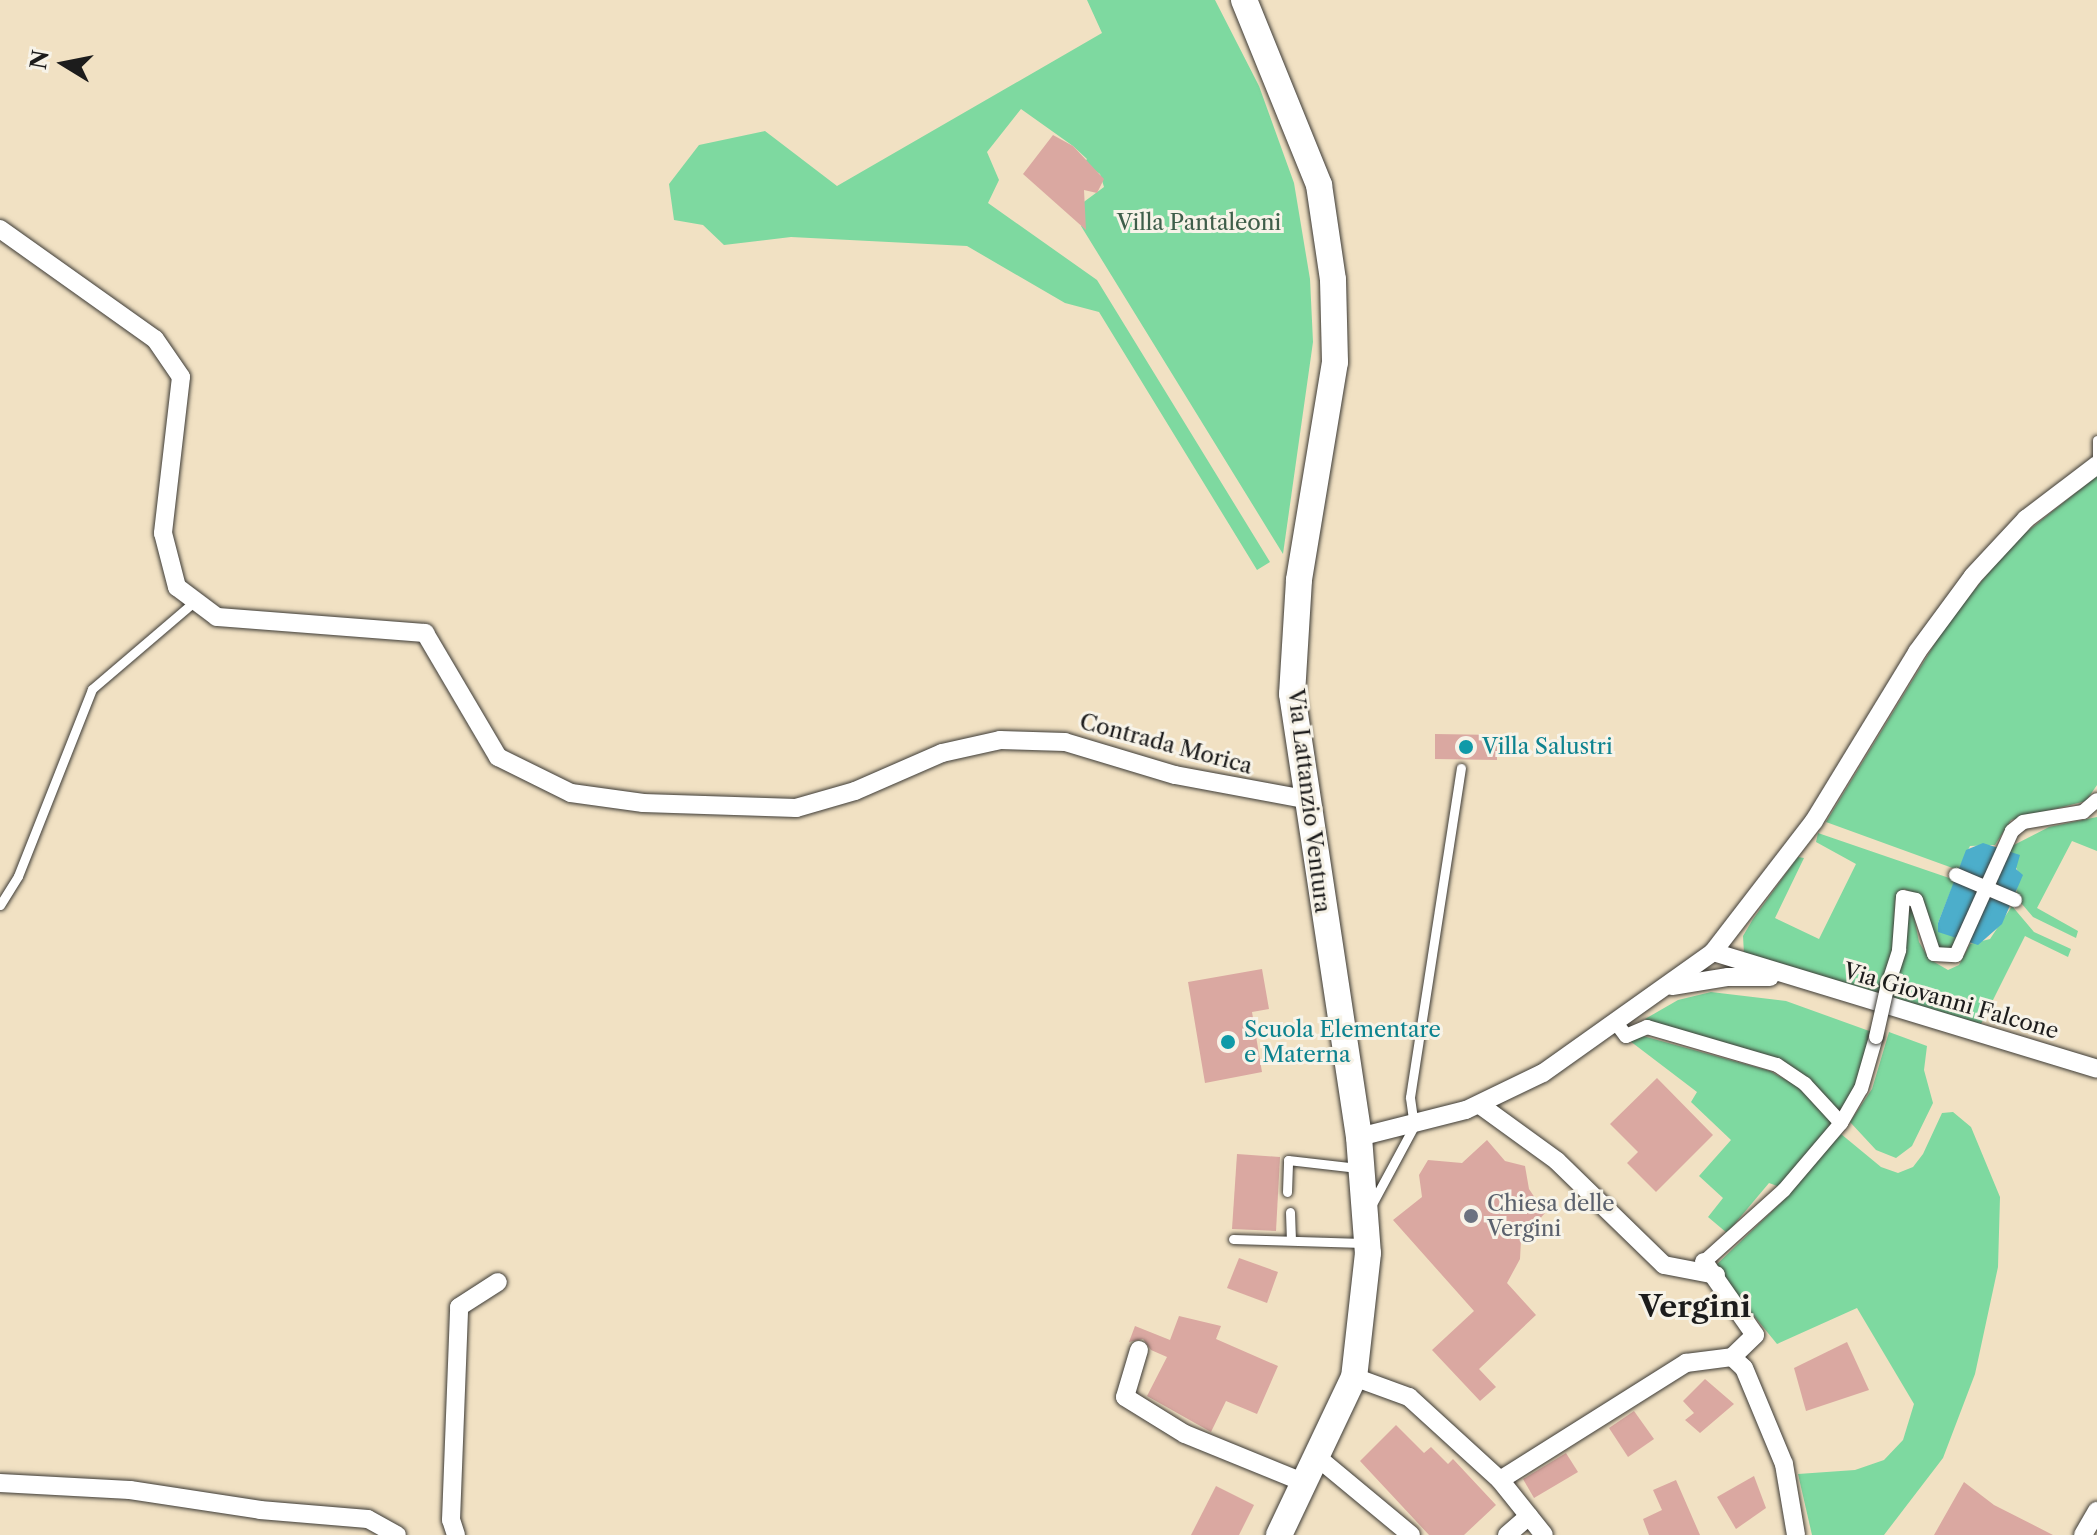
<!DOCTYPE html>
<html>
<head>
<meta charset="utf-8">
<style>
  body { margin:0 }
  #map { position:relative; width:2097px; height:1535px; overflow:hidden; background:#f1e1c3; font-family:"Libre Caslon Text",serif }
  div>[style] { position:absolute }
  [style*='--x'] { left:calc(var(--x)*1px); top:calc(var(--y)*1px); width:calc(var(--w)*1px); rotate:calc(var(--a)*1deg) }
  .green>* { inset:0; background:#7ed9a0 }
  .water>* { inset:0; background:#4caecb }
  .building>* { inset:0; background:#daa8a1 }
  .roads { filter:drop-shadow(0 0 2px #3c3a35) drop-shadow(0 0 2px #3c3a35) }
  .service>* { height:9px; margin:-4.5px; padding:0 4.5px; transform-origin:4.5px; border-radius:4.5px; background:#fff }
  .pedestrian>* { height:14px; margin:-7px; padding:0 7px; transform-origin:7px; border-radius:7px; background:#fff }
  .minor>* { height:18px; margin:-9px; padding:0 9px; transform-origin:9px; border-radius:9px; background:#fff }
  .secondary>* { height:26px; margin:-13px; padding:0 13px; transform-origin:13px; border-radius:13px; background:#fff }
  .bridges { filter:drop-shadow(0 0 2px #3c3a35) drop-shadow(0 0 2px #3c3a35) }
  .pedestrian-bridge>* { height:14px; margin:-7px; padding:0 7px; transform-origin:7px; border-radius:7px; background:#fff }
  .dots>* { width:22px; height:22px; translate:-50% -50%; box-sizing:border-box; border:4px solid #f7f3e8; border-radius:50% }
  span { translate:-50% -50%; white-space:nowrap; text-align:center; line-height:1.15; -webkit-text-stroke:6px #f7f3e8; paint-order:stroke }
  .park-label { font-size:22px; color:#3e5e4a }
  .street-label { font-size:22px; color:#1c1c1c }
  .culture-label { font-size:22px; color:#0d838f }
  .left { translate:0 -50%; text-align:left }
  .worship-label { font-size:22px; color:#5b616d }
  .district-label { font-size:30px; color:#1c1c1c; font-weight:700 }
  .north { position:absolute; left:24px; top:24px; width:80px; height:80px; -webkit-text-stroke:6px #f7f3e8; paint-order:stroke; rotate:280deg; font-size:22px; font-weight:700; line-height:32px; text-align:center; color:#1c1c1c }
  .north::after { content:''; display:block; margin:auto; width:28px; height:36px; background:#1c1c1c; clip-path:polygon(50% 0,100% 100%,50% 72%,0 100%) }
</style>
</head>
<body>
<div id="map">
  <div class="green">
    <div style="clip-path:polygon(1087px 0,1215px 0,1259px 86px,1294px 183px,1310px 279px,1313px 342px,1283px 554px,1081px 226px,1085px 217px,1081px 204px,1104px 187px,1100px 174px,1084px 163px,1087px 159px,1073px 146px,1021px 109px,987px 152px,999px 180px,988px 203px,1097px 280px,1270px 562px,1257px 570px,1099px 312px,1065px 303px,967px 246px,791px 237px,724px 245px,703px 225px,674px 220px,669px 184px,699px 145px,765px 131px,837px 186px,1102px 33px)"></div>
    <div style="clip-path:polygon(2097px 476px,2097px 785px,2086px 801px,2011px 820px,1995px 845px,1970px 846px,1958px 870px,1826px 822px,1948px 622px,2014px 542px)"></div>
    <div style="clip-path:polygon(2097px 817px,2097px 851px,2072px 841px,2037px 908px,2078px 931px,2076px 938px,2033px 917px,2016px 897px,2019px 873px,2006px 849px,2049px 827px)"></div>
    <div style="clip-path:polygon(1818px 833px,1955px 880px,1938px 923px,1958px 939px,1954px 952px,1939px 952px,1918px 895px,1904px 889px,1895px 901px,1893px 948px,1878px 997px,1744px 954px,1743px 936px,1753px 919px,1798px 857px,1804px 858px,1775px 918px,1819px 939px,1856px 864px,1816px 842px)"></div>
    <div style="clip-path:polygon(1911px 902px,1919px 942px,1929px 959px,1948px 970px,1959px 965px,1970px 944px,1990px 939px,2012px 906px,2034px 932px,2071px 949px,2068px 957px,2025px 936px,1980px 1026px,1889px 1000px,1905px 950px,1904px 904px)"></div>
    <div style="clip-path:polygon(1711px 992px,1786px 1001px,1872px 1032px,1859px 1086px,1839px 1117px,1810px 1081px,1645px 1019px,1678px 1000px)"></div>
    <div style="clip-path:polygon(1889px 1032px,1927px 1046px,1924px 1070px,1933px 1103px,1912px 1146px,1896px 1158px,1876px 1150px,1850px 1122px,1872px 1089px)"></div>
    <div style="clip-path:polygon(1643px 1036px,1770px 1071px,1802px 1089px,1832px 1123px,1780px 1187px,1769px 1183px,1727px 1233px,1708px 1217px,1723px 1198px,1699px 1176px,1731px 1140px,1691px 1102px,1697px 1092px,1630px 1041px)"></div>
    <div style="clip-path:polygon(1953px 1112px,1971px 1127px,2000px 1197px,1998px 1267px,1975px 1374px,1943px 1458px,1884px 1535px,1812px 1535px,1798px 1474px,1855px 1470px,1884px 1460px,1903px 1440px,1914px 1404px,1857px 1308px,1777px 1344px,1714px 1267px,1787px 1197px,1841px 1134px,1881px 1167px,1898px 1173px,1913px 1167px,1923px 1154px,1942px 1113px)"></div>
  </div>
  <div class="water">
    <div style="clip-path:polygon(1983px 843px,2020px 855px,2016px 869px,2023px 875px,2002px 924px,1978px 945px,1938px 932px,1938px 923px,1966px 850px)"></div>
  </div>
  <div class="building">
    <div style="clip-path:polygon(1053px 135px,1073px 146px,1104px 179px,1097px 193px,1084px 190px,1086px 230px,1023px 174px)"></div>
    <div style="clip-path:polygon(1435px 734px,1497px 735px,1497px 760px,1435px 759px)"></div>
    <div style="clip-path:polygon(1262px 969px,1269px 1009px,1252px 1012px,1262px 1072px,1205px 1083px,1188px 982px)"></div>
    <div style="clip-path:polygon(1657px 1078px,1713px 1135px,1656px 1192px,1627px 1163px,1638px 1152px,1610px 1124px)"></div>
    <div style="clip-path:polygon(1487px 1140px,1505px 1161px,1525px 1166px,1529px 1189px,1545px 1213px,1521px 1240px,1520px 1259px,1507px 1283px,1536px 1315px,1479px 1369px,1496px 1387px,1480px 1401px,1432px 1350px,1474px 1311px,1393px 1220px,1422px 1197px,1419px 1175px,1428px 1160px,1462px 1163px)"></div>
    <div style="clip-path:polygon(1237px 1154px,1280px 1157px,1276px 1231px,1232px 1229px)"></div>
    <div style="clip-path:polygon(1239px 1258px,1278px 1272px,1267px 1303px,1227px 1288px)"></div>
    <div style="clip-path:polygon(1179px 1316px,1221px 1326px,1216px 1339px,1278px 1366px,1257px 1414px,1226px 1401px,1211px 1432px,1147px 1396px,1167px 1357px,1151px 1350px,1143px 1339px,1129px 1342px,1135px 1326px,1170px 1340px)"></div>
    <div style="clip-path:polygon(1847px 1342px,1869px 1390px,1806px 1411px,1794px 1368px)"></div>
    <div style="clip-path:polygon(1705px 1379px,1734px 1404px,1700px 1433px,1685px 1420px,1694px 1413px,1683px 1401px)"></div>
    <div style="clip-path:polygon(1634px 1411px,1654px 1439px,1628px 1457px,1609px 1428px)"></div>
    <div style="clip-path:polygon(1396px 1425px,1424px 1453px,1431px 1447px,1448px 1464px,1453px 1459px,1496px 1505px,1464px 1535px,1429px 1535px,1360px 1461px)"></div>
    <div style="clip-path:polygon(1566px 1453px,1578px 1472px,1534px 1498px,1523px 1479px)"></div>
    <div style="clip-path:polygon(1754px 1476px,1766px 1508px,1736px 1529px,1717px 1497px)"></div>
    <div style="clip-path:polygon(1676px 1480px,1700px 1535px,1649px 1535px,1643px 1519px,1662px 1510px,1653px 1490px)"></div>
    <div style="clip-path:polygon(1964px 1482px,1994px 1505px,2053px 1535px,1934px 1535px)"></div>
    <div style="clip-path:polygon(1216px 1486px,1254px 1505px,1239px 1535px,1191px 1535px)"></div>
  </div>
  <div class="roads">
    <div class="service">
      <div style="--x:2097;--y:440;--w:21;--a:90"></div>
      <div style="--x:0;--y:905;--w:34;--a:-58"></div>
      <div style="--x:18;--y:876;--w:201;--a:-68.4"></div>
      <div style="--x:92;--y:689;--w:135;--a:-40.5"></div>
      <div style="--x:1287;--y:1192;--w:32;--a:-88"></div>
      <div style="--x:1288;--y:1160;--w:70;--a:6.5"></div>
      <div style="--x:1372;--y:1204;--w:89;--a:-61.7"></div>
      <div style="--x:1414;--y:1126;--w:29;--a:-98"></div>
      <div style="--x:1410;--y:1097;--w:333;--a:-81.2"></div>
      <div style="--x:1290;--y:1212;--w:28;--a:88"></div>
      <div style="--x:1233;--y:1239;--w:130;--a:1.8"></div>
    </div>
    <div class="pedestrian">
      <div style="--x:1956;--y:875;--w:64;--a:23"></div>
      <div style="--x:1887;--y:988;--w:40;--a:-72"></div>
      <div style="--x:1899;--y:950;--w:53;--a:-85.7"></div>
      <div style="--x:1903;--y:897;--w:13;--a:13"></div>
      <div style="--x:1916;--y:900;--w:57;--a:71.6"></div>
      <div style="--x:1934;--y:954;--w:22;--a:3"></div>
      <div style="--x:1956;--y:955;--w:136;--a:-65.7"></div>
      <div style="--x:2012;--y:831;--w:14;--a:-39"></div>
      <div style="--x:2023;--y:822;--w:61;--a:-9.5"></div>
      <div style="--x:2083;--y:812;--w:18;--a:-41"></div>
      <div style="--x:1617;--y:1024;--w:15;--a:53"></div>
      <div style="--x:1626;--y:1036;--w:23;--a:-23"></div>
      <div style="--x:1647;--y:1027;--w:135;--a:16.3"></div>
      <div style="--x:1777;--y:1065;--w:34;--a:34"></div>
      <div style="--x:1805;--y:1084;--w:53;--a:47.3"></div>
      <div style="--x:1841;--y:1123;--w:88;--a:130.4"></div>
      <div style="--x:1784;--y:1190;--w:108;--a:138"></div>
      <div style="--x:1841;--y:1123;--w:39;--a:-60"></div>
      <div style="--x:1861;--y:1089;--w:54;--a:-73.9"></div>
    </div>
    <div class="minor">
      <div style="--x:0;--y:229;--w:190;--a:35.4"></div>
      <div style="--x:155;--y:339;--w:46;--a:55.6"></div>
      <div style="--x:181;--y:377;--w:157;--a:96.6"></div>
      <div style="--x:163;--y:533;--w:56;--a:75.5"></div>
      <div style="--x:177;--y:587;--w:50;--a:36.9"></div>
      <div style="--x:217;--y:617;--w:209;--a:4.4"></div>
      <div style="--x:425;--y:633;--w:144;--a:59.5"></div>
      <div style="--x:498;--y:757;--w:81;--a:26.3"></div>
      <div style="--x:571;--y:793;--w:73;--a:7.9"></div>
      <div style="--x:643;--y:803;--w:153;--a:1.9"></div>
      <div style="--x:796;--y:808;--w:61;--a:-16.1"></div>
      <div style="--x:855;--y:791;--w:95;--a:-23.6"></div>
      <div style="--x:942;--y:753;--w:59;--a:-12.6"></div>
      <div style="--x:1000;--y:740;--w:65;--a:1.8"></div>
      <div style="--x:1065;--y:742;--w:115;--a:16.7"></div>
      <div style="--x:1175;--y:775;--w:131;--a:10.5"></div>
      <div style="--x:1713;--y:952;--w:401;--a:16.9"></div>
      <div style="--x:1672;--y:986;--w:57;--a:-9.1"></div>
      <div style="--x:1728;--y:977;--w:42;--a:0"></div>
      <div style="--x:1480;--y:1105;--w:95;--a:36"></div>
      <div style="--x:1557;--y:1161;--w:149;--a:44.2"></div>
      <div style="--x:1664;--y:1265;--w:53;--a:10.9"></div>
      <div style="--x:1359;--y:1137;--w:110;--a:-14.2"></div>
      <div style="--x:1466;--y:1110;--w:85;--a:-25.7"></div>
      <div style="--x:1543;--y:1073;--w:209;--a:-35.4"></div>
      <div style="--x:1713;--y:952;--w:165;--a:-52.4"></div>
      <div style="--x:1814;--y:821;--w:198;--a:-58.6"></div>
      <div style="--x:1917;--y:652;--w:94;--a:-53.6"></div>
      <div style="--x:1973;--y:576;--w:78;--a:-47.1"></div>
      <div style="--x:2026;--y:519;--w:89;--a:-37.3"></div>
      <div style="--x:1704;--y:1262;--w:89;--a:55.1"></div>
      <div style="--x:1755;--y:1335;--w:32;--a:136"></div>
      <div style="--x:1139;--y:1350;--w:49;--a:106.6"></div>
      <div style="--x:1125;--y:1397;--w:70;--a:31.7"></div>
      <div style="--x:1185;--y:1434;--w:130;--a:22.2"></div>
      <div style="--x:1354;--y:1377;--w:59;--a:20"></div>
      <div style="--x:1409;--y:1397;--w:123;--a:42.4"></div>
      <div style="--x:1500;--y:1480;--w:70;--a:51.3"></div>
      <div style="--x:1317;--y:1457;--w:122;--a:39.7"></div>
      <div style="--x:1500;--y:1480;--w:220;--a:-32.2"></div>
      <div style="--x:1686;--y:1363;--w:46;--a:-7.4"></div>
      <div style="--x:1732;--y:1357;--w:16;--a:43"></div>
      <div style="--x:1744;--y:1368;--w:104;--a:67.4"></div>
      <div style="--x:1784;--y:1464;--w:72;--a:80.4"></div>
      <div style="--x:0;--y:1483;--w:130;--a:3.1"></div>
      <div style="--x:130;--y:1490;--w:132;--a:8.7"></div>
      <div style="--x:260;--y:1510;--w:108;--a:4.8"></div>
      <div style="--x:368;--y:1519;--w:33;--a:29"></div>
      <div style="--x:456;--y:1535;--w:16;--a:-108"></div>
      <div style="--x:451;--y:1520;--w:213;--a:-87.8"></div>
      <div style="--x:459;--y:1307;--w:46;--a:-32.7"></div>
      <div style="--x:1507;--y:1535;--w:29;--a:-41"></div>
      <div style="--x:2083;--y:1535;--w:28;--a:-60"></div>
    </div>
    <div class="secondary">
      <div style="--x:1244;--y:0;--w:200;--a:67.9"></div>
      <div style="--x:1319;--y:185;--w:96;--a:81.6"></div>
      <div style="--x:1333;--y:280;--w:82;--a:88.6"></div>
      <div style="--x:1335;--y:362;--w:221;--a:99.4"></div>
      <div style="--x:1299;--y:580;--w:114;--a:93.5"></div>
      <div style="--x:1292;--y:694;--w:448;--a:81.4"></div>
      <div style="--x:1359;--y:1137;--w:116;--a:85.6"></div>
      <div style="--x:1368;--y:1253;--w:125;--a:96.4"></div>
      <div style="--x:1354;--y:1377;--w:175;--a:115.4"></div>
    </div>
  </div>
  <div class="bridges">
    <div class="pedestrian-bridge">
      <div style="--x:1876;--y:1037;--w:50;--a:-77.3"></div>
    </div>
  </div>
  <div class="dots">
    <div style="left:1466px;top:747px;background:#0f9aa8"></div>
    <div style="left:1228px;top:1042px;background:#0f9aa8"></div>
    <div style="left:1471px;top:1216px;background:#6b7280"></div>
  </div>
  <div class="park-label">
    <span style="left:1199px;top:223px">Villa Pantaleoni</span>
  </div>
  <div class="street-label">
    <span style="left:1166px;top:744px;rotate:15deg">Contrada Morica</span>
    <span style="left:1309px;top:801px;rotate:83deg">Via Lattanzio Ventura</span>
    <span style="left:1951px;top:1001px;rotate:16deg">Via Giovanni Falcone</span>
  </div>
  <div class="culture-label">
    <span class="left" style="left:1482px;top:747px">Villa Salustri</span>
    <span class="left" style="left:1244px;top:1042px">Scuola Elementare<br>e Materna</span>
  </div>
  <div class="worship-label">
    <span class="left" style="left:1487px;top:1216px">Chiesa delle<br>Vergini</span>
  </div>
  <div class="district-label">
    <span style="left:1695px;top:1307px">Vergini</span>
  </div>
  <div class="north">N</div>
</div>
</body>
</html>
